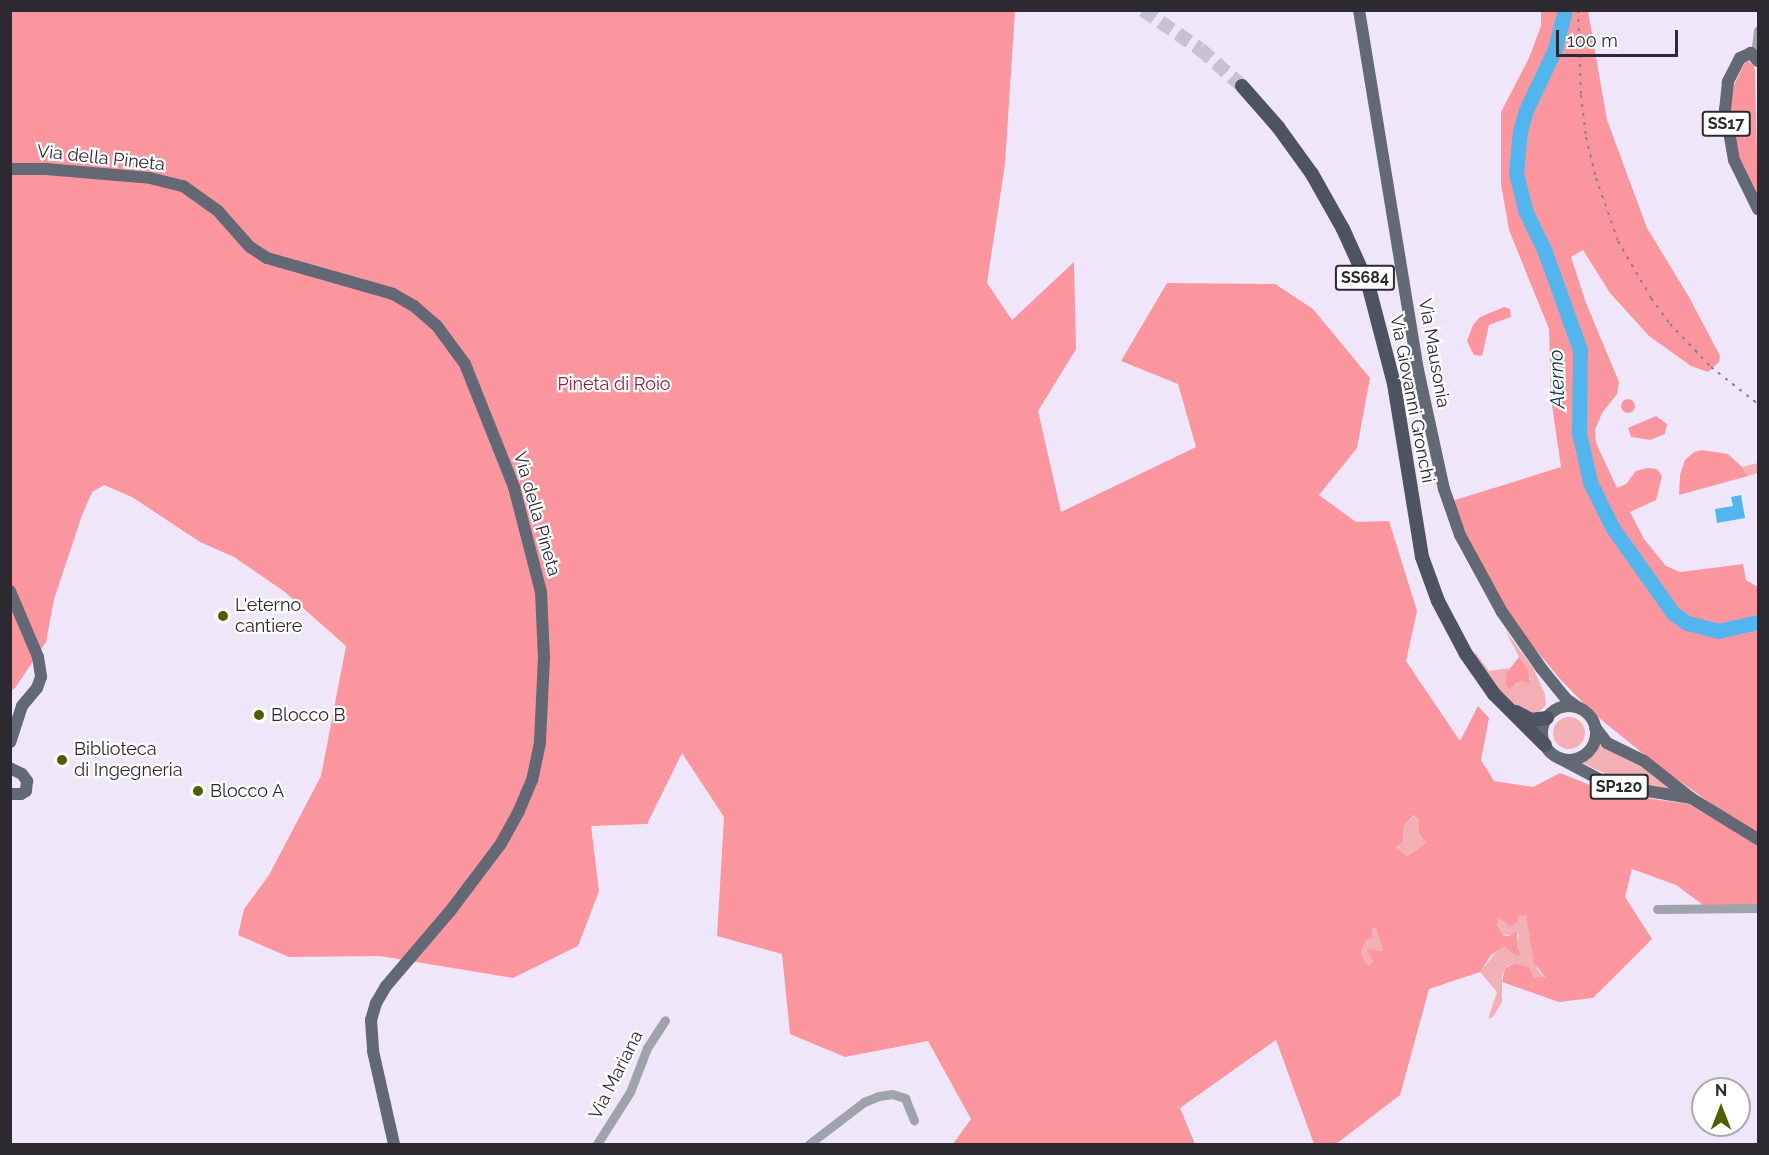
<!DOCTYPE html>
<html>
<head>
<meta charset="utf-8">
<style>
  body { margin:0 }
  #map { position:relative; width:1769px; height:1155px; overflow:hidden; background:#efe7f9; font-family:Raleway,sans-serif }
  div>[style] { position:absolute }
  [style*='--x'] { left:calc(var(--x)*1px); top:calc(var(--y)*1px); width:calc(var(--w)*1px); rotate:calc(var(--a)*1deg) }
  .green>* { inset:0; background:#f3b1b5 }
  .round { border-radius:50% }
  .forest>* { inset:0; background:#fb969f }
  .water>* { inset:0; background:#51b6ed }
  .river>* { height:15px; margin:-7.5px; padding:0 7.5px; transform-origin:7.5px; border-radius:7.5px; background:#51b6ed }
  .highway-tunnel>* { height:14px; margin-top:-7px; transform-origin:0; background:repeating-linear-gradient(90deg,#c8c1d1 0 14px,transparent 0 21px) }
  .minor>* { height:9px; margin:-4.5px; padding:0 4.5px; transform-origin:4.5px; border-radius:4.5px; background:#a0a3ab }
  .major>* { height:12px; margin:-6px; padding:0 6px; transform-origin:6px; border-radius:6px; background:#636875 }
  .major>.ring { margin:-6px; padding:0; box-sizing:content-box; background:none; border:12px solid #636875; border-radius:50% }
  .highway>* { height:14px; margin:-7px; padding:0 7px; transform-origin:7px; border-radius:7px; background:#4d5362 }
  .rail>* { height:2px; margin-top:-1px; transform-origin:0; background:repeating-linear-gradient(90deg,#86818d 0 3px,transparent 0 9px) }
  .dots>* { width:16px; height:16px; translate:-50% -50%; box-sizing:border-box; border:3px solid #fff; border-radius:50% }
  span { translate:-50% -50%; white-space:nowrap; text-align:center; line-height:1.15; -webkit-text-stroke:4.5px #fff; paint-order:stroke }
  .shield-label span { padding:2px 4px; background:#fff; border:2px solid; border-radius:4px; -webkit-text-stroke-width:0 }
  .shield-label { font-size:16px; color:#2c2930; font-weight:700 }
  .street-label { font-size:18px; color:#2c2930 }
  .park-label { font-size:18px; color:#941f38 }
  .poi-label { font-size:18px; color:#2c2930 }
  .left { translate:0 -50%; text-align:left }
  .water-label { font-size:20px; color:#07344a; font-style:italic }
  .frame { position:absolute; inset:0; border:12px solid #2c2930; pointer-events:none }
  .north { position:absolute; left:1691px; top:1077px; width:60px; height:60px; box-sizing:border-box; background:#fff; border:2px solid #aba9ac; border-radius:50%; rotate:0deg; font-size:16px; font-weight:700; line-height:24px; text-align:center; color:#2c2930 }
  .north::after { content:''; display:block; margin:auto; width:21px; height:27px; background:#515f00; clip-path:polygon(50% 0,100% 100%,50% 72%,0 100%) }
  .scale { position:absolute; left:1556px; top:30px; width:122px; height:27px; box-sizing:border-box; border:3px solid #2c2930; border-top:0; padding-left:8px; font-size:18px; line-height:21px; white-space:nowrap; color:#2c2930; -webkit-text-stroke:4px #fff; paint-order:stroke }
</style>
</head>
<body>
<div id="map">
  <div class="green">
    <div style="clip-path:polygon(1758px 463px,1758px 473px,1748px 476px,1742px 467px)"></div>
    <div style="clip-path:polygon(1505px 630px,1533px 668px,1545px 694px,1546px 705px,1538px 713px,1524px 713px,1497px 691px,1474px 659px,1475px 652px,1489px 671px,1509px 668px,1505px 684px,1516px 685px,1520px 681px,1531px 680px)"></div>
    <div class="round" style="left:1553px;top:717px;width:32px;height:32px"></div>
    <div style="clip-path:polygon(1597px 743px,1639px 761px,1685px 794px,1623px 782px,1578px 761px,1588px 756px)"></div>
    <div style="clip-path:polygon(1415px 815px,1419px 819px,1419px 833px,1426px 843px,1407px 856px,1396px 849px,1404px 837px,1404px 825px)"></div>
    <div style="clip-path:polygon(1523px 914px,1527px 915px,1537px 969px,1545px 978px,1534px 978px,1509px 965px,1505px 968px,1502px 977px,1502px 1002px,1493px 1017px,1488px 1019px,1497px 992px,1480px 972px,1500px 947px,1504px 946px,1511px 951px,1519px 948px,1517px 944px,1519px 934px,1504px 936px,1496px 921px,1498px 918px,1505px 924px)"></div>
    <div style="clip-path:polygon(1372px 928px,1377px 928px,1383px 949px,1369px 965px,1366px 964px,1361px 951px,1366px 941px,1373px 937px)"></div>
  </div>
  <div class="forest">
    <div style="clip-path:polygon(evenodd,11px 11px,1015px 11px,1005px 164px,987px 283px,1012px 320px,1074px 262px,1076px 349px,1038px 411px,1061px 512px,1196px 447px,1178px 384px,1121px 361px,1167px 283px,1275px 284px,1313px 309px,1370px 378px,1357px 448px,1319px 495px,1356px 522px,1389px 521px,1417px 611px,1406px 661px,1460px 741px,1478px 706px,1489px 718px,1481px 760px,1494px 781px,1533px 787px,1560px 773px,1610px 793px,1689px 804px,1758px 845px,1758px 912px,1703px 905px,1676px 885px,1632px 869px,1625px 897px,1652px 939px,1593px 998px,1559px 1002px,1502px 982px,1505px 968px,1514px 964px,1529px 967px,1534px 978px,1545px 977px,1534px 963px,1526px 915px,1519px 916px,1517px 922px,1510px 927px,1498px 918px,1497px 924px,1504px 936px,1509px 936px,1517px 931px,1517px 944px,1520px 955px,1516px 956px,1504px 946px,1491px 955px,1480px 972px,1429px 989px,1400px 1095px,1336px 1144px,1314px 1144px,1276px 1040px,1180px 1108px,1195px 1144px,953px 1144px,971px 1119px,928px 1041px,845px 1057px,790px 1034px,782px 954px,717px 936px,724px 817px,682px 753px,647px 824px,591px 826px,599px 891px,578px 946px,513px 978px,380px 956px,289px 957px,238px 935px,244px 909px,269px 875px,321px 776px,346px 646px,285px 592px,234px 557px,200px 542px,132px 497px,104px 485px,92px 492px,82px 515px,54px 599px,46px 642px,15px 688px,11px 691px,11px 11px,1414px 815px,1419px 819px,1419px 833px,1426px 843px,1407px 856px,1396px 848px,1403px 841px,1404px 825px,1414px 815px,11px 11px,1372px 928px,1376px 928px,1383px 949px,1382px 951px,1369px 949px,1367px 951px,1373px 961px,1369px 965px,1366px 964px,1361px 951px,1366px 941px,1373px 937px,1372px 928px)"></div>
    <div style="clip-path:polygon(1541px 11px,1588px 11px,1607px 120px,1647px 228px,1689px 297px,1720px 356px,1719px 362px,1708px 372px,1691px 366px,1649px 336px,1610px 293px,1583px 250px,1571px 257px,1586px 303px,1619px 382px,1617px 394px,1602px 413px,1595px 430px,1596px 443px,1617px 488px,1626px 484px,1636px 471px,1647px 468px,1657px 469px,1662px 476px,1656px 500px,1630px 512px,1644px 539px,1666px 566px,1680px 572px,1743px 564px,1746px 580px,1758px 587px,1758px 833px,1723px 812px,1657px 765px,1593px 713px,1560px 679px,1522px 633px,1496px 591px,1473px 549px,1452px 501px,1561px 467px,1551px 398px,1549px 329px,1509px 230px,1501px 184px,1501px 112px,1529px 58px,1541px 26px)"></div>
    <div style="clip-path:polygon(1746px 60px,1754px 65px,1755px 71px,1758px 198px,1741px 163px,1733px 130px,1731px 104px,1733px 87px)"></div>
    <div style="clip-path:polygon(1504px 307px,1510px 309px,1511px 317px,1489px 325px,1482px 356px,1474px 355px,1467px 341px,1473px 325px,1480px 317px)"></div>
    <div class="round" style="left:1621px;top:399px;width:14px;height:14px"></div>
    <div style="clip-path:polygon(1656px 416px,1667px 424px,1665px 434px,1650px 440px,1631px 437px,1628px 428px)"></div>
    <div style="clip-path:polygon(1702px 450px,1728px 454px,1742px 467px,1748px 476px,1679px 495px,1680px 475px,1685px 460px,1694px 452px)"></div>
    <div style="clip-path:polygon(1519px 657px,1528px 670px,1530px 683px,1520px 681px,1509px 689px,1505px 684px,1507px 672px)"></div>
  </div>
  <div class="water">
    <div style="clip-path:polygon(1741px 495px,1745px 518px,1717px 523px,1715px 509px,1733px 506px,1731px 497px)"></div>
  </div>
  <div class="river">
    <div style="--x:1565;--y:10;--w:40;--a:104.4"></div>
    <div style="--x:1555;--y:49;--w:68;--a:115.4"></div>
    <div style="--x:1526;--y:110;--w:22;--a:106"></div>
    <div style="--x:1520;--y:131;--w:42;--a:95.4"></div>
    <div style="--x:1516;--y:173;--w:38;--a:76"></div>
    <div style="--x:1525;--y:210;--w:47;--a:64.5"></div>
    <div style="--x:1545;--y:252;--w:104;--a:70.3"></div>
    <div style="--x:1580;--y:350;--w:82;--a:90.7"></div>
    <div style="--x:1579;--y:432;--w:51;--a:77.6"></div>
    <div style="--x:1590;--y:482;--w:50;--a:63.9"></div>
    <div style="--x:1612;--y:527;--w:105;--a:54.7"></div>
    <div style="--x:1673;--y:613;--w:17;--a:36"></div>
    <div style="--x:1687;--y:623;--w:32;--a:14"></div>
    <div style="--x:1718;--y:631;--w:41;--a:-12.7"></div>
  </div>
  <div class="highway-tunnel">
    <div style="--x:1143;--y:10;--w:69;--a:34.4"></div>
    <div style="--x:1200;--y:49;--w:56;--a:41.4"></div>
  </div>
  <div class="minor">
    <div style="--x:1755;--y:55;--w:25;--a:-83"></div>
    <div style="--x:1657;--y:909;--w:101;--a:-0.6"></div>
    <div style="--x:597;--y:1144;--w:62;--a:-57.6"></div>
    <div style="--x:630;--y:1092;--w:47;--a:-68.9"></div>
    <div style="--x:647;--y:1048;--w:33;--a:-57"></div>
    <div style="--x:809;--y:1144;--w:69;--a:-37.4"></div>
    <div style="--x:864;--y:1102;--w:16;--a:-22"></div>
    <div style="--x:879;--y:1096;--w:13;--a:-9"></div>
    <div style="--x:892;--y:1094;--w:14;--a:17"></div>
    <div style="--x:905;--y:1098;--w:24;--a:68"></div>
  </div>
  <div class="major">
    <div style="--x:1359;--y:10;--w:365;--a:80.7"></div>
    <div style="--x:1418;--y:370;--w:122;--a:77.7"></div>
    <div style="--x:1444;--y:489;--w:49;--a:70.8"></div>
    <div style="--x:1460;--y:535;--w:88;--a:61.4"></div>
    <div style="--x:1502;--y:612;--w:68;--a:55.1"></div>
    <div style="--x:1541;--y:668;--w:40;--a:51"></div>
    <div style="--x:1566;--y:699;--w:16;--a:35"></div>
    <div style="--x:1758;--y:61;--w:11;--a:-131"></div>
    <div style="--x:1751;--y:53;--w:12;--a:156"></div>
    <div style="--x:1740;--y:58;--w:27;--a:117"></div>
    <div style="--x:1728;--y:82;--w:27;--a:96"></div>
    <div style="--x:1725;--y:109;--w:52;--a:80"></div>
    <div style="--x:1734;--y:160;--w:55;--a:63.9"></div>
    <div style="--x:10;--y:169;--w:36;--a:0"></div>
    <div style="--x:46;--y:169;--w:104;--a:4.9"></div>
    <div style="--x:150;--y:178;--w:34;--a:14"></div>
    <div style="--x:183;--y:186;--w:43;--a:35.5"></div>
    <div style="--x:218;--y:211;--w:48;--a:48.4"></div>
    <div style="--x:250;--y:247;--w:20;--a:33"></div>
    <div style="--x:267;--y:258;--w:131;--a:15.9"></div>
    <div style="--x:393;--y:294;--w:24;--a:30"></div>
    <div style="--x:414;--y:306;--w:30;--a:41"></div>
    <div style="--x:437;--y:326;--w:47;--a:53.6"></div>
    <div style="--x:465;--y:364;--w:132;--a:68.3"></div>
    <div style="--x:514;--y:487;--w:108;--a:75.6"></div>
    <div style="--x:541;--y:592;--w:65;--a:87.4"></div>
    <div style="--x:544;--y:657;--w:86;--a:92.7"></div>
    <div style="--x:540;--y:743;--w:38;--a:102"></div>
    <div style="--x:532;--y:780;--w:34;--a:113"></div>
    <div style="--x:519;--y:811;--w:39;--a:119"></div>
    <div style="--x:500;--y:845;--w:81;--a:127"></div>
    <div style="--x:451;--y:910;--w:100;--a:130.5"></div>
    <div style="--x:386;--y:986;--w:20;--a:120"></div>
    <div style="--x:376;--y:1003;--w:18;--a:106"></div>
    <div style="--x:371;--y:1020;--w:31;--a:86"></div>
    <div style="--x:373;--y:1051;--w:95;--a:77.3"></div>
    <div style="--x:10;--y:591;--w:72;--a:67"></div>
    <div style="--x:38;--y:657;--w:20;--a:81"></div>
    <div style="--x:41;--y:677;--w:12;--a:110"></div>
    <div style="--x:37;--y:688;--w:23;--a:130"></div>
    <div style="--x:22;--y:706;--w:38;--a:108"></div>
    <div class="ring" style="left:1542px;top:706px;width:42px;height:42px"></div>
    <div style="--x:1595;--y:727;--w:20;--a:53"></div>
    <div style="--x:1607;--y:743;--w:41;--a:25.9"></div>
    <div style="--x:1644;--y:761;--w:60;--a:38.2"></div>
    <div style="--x:1691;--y:798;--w:79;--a:31.5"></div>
    <div style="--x:1559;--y:758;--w:58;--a:27.9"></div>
    <div style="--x:1610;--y:785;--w:81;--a:9.2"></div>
    <div style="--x:10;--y:768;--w:13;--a:27"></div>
    <div style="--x:22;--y:774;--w:9;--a:54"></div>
    <div style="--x:27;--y:781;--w:10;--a:96"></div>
    <div style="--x:26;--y:791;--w:6;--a:149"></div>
    <div style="--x:21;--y:794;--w:11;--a:180"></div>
  </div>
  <div class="highway">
    <div style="--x:1242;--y:86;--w:55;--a:48.7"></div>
    <div style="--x:1278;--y:127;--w:58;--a:54.1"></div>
    <div style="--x:1312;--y:174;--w:63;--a:60.6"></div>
    <div style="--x:1343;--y:229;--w:60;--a:65.6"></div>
    <div style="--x:1368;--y:284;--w:103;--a:75.4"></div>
    <div style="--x:1394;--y:384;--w:175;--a:80.8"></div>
    <div style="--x:1422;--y:557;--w:47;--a:70"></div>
    <div style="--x:1438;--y:601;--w:60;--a:62.2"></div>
    <div style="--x:1466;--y:654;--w:49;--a:55"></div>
    <div style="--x:1494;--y:694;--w:72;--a:45"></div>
    <div style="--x:1516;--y:712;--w:17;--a:28"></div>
    <div style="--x:1531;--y:720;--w:16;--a:-7"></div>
  </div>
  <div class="rail">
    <div style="--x:1578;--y:10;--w:85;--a:88"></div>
    <div style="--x:1581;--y:95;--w:42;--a:83.2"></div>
    <div style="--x:1586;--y:137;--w:42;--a:76.3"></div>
    <div style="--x:1596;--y:178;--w:67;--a:70.8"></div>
    <div style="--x:1618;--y:241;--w:66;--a:59.9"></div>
    <div style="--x:1651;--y:298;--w:32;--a:54"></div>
    <div style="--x:1670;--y:324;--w:59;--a:46.4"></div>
    <div style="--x:1711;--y:367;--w:60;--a:38.2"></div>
  </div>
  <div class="dots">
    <div style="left:223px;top:616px;background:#515f00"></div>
    <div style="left:259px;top:715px;background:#515f00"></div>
    <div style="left:62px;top:760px;background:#515f00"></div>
    <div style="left:198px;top:791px;background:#515f00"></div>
  </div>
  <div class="shield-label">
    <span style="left:1726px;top:124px">SS17</span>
    <span style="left:1365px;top:278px">SS684</span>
    <span style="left:1619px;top:787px">SP120</span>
  </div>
  <div class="street-label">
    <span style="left:101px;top:158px;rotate:6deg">Via della Pineta</span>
    <span style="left:1434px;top:353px;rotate:80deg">Via Mausonia</span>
    <span style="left:1412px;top:399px;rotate:79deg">Via Giovanni Gronchi</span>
    <span style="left:537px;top:514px;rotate:74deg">Via della Pineta</span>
    <span style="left:616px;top:1075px;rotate:-63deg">Via Mariana</span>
  </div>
  <div class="park-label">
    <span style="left:614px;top:384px">Pineta di Roio</span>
  </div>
  <div class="poi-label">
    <span class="left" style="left:235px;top:616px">L'eterno<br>cantiere</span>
    <span class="left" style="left:271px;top:715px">Blocco B</span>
    <span class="left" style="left:74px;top:760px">Biblioteca<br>di Ingegneria</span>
    <span class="left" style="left:210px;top:791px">Blocco A</span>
  </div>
  <div class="water-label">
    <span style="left:1557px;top:379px;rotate:-92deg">Aterno</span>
  </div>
  <div class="frame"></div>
  <div class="north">N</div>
  <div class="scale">100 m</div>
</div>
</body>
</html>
